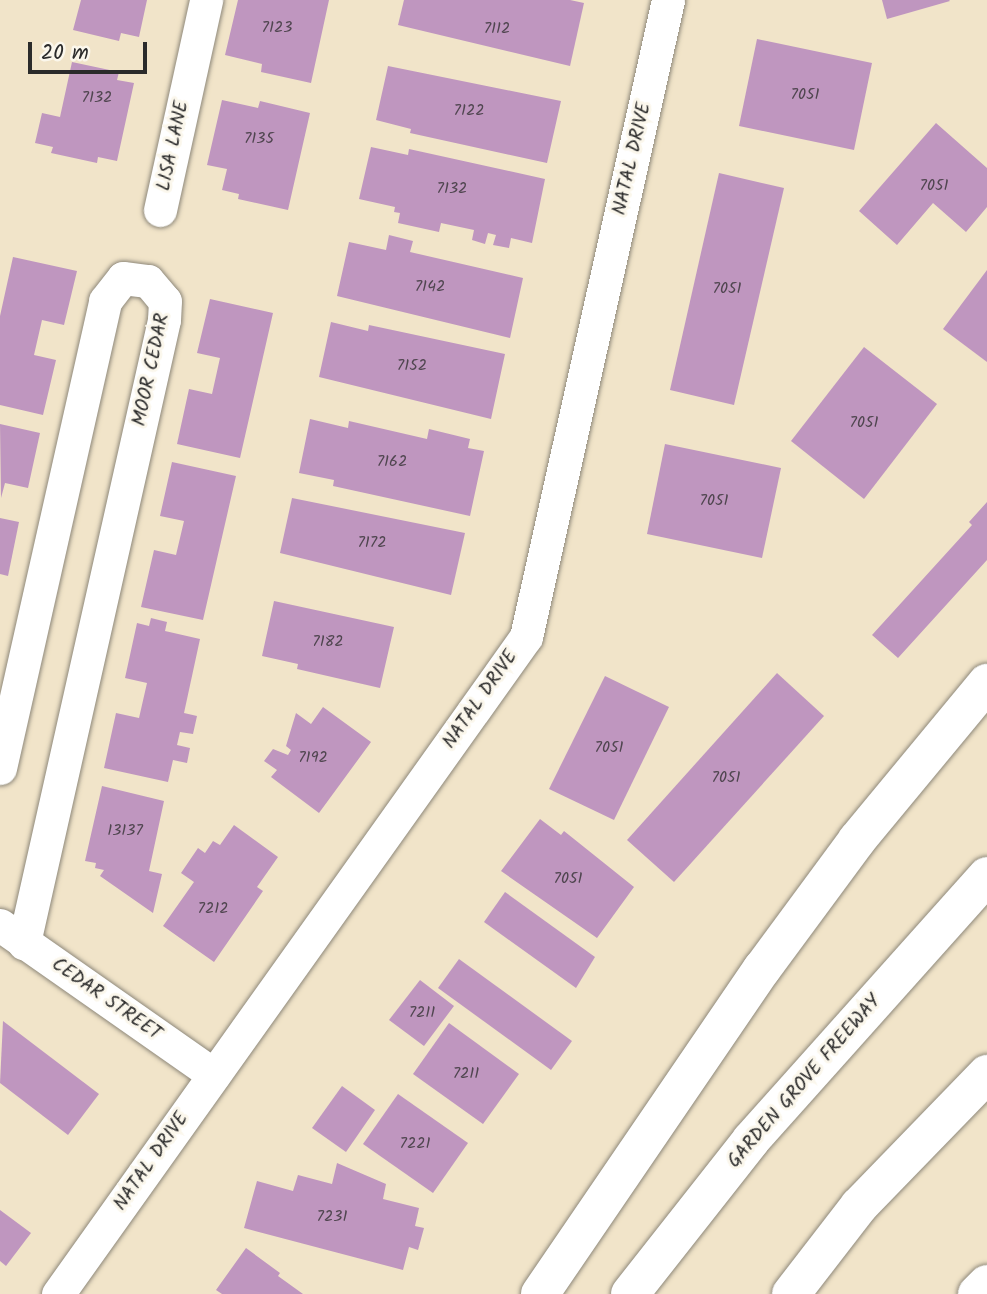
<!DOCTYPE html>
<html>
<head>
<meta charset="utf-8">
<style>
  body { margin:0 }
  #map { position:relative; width:987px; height:1294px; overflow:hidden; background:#f1e4c9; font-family:Kalam,sans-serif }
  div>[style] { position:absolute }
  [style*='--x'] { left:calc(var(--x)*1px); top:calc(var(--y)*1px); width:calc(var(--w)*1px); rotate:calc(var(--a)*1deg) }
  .building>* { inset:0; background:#bf96bf }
  .roads { filter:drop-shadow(0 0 2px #8e887a) drop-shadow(0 0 2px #8e887a) }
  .street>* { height:33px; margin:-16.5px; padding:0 16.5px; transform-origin:16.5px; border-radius:16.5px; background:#fff }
  .highway>* { height:38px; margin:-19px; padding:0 19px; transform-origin:19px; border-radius:19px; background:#fff }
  span { translate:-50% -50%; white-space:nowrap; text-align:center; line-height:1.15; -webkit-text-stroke:6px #fbf7ec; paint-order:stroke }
  .number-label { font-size:16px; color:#504650 }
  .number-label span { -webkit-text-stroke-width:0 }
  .street-label { font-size:19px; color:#2b2b2b }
  .scale { position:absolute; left:28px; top:42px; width:119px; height:32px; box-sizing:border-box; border:4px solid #2b2b2b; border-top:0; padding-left:9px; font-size:21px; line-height:24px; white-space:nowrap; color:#2b2b2b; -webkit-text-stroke:5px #fbf7ec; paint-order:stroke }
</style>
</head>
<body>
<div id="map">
  <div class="building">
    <div style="clip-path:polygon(81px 0,147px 0,139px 37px,121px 33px,119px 41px,73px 30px)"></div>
    <div style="clip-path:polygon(238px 0,329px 0,311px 83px,261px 72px,262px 64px,225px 55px)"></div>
    <div style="clip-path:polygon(404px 0,570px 0,584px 3px,570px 66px,398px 25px)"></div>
    <div style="clip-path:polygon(882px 0,949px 0,950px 1px,887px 19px)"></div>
    <div style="clip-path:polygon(757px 39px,872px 63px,854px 150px,739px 126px)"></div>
    <div style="clip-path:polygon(72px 62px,119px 72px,117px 80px,134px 83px,117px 161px,98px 157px,97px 163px,51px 153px,53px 147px,35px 143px,42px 113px,60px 117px)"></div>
    <div style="clip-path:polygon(388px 66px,561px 101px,547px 163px,410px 133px,411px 129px,376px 120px)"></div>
    <div style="clip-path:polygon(222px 100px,258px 108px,260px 101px,310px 113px,288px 210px,238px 199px,239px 194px,222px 190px,227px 169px,207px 165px)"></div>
    <div style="clip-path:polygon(936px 123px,987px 168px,987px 207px,966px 232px,933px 203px,897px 245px,859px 211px)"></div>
    <div style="clip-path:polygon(371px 147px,408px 155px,409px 149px,545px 179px,532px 243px,511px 238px,509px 248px,493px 245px,496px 235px,488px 233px,485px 244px,472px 240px,474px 230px,441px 223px,439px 232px,398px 223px,400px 213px,394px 212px,395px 207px,359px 199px)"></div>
    <div style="clip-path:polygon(719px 173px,784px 188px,734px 405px,670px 390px)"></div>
    <div style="clip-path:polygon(389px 235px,413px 241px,410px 252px,523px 278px,510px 338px,337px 296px,349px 242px,386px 250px)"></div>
    <div style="clip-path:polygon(13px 257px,77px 271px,64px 325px,42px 320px,34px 355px,56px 360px,43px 415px,0 405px,0 316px)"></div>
    <div style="clip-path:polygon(987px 270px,987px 362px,943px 329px)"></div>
    <div style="clip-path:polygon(210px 299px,273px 313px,240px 458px,177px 444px,189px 389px,212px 394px,220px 358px,197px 353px)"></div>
    <div style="clip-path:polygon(331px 322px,368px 331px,369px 325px,505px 354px,491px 419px,319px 377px)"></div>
    <div style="clip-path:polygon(864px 347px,937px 404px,864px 499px,791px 441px)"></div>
    <div style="clip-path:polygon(310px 419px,348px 428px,349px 421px,427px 439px,429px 429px,470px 439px,468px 448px,484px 451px,470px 516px,333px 486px,334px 480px,299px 473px)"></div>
    <div style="clip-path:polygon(0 424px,40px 433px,28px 488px,5px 483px,1px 498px)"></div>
    <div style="clip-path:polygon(665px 444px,781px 468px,762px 558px,647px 534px)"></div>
    <div style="clip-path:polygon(172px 462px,236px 476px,203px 620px,141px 607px,154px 550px,176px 555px,184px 521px,160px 516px)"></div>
    <div style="clip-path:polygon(292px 498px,465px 533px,451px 595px,280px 553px)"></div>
    <div style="clip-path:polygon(987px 502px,987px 560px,898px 658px,872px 635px,972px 525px,969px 522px)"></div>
    <div style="clip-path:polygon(0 518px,19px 522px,8px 576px,0 574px)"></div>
    <div style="clip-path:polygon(274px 601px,394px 627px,380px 688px,297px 669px,298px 664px,262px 656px)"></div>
    <div style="clip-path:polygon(151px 618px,167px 622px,165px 631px,200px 639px,184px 713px,197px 716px,193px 734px,180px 732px,177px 745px,190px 748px,187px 763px,173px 760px,168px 782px,104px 768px,116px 713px,139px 718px,147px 683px,125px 678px,137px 623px,149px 626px)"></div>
    <div style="clip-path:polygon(777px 673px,824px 716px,674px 882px,627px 840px)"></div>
    <div style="clip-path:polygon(605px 676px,669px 707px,614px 820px,549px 789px)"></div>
    <div style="clip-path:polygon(323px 707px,371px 742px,319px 813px,271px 777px,277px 770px,264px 761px,273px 749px,288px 755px,291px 750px,286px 746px,296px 713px,311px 724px)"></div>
    <div style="clip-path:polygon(102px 786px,164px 801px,149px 871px,162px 874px,153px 913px,100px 876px,104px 870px,95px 868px,96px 863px,85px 861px)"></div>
    <div style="clip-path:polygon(540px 819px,561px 835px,564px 831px,634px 887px,597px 938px,501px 871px)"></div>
    <div style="clip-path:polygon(234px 825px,278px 857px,257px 887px,263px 891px,214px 962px,163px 926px,194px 882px,181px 873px,198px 848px,205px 853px,213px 841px,220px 845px)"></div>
    <div style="clip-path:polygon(505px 892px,595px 957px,576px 988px,484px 922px)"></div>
    <div style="clip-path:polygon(459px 959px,572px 1041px,551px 1070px,438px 988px)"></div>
    <div style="clip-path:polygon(420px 980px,454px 1006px,424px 1046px,389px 1020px)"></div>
    <div style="clip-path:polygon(3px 1021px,99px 1094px,68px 1135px,0 1083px)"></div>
    <div style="clip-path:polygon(449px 1023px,519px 1074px,483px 1124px,413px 1074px)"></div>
    <div style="clip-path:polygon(342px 1086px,375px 1110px,346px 1152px,312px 1128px)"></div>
    <div style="clip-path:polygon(398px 1094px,468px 1143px,433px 1193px,363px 1144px)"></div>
    <div style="clip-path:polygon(337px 1163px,386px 1184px,383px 1199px,419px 1208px,415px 1226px,424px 1228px,418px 1250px,409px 1247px,403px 1270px,244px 1228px,257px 1181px,293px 1191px,298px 1175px,332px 1184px)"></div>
    <div style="clip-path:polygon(0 1210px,31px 1233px,6px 1266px,0 1261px)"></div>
    <div style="clip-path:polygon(246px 1248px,280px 1273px,278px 1276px,303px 1294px,222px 1294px,216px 1290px)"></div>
  </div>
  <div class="roads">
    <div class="street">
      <div style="--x:160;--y:210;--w:215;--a:-77.6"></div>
      <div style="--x:0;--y:768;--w:479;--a:-77.3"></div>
      <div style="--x:105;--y:301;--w:29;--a:-52"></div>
      <div style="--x:123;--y:278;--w:25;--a:7"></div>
      <div style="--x:148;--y:281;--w:26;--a:50"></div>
      <div style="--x:165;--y:301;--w:19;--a:93"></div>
      <div style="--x:164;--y:320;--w:639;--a:102.67"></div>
      <div style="--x:0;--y:925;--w:261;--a:35"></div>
      <div style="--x:58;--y:1294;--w:807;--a:-54.54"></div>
      <div style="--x:526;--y:637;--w:653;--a:-77.43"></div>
    </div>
    <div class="highway">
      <div style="--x:540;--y:1294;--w:394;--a:-55.7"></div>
      <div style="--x:762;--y:969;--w:160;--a:-53.6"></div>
      <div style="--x:857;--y:840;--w:204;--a:-50.4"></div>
      <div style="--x:630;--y:1294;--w:196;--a:-51.8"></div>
      <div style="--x:751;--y:1140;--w:354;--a:-48.2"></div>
      <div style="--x:791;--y:1294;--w:111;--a:-52.3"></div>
      <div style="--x:859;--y:1206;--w:184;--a:-45.9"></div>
      <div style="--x:977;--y:1294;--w:14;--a:-45"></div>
    </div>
  </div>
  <div class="number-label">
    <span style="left:277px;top:28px">7123</span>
    <span style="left:497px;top:29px">7112</span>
    <span style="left:805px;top:95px">7051</span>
    <span style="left:97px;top:98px">7132</span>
    <span style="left:469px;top:111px">7122</span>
    <span style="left:259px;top:139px">7135</span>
    <span style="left:934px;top:186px">7051</span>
    <span style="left:452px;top:189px">7132</span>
    <span style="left:430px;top:287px">7142</span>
    <span style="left:727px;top:289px">7051</span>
    <span style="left:412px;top:366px">7152</span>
    <span style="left:864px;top:423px">7051</span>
    <span style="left:392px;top:462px">7162</span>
    <span style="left:714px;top:501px">7051</span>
    <span style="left:372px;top:543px">7172</span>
    <span style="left:328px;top:642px">7182</span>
    <span style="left:609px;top:748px">7051</span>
    <span style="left:313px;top:758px">7192</span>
    <span style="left:726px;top:778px">7051</span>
    <span style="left:125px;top:831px">13137</span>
    <span style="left:568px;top:879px">7051</span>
    <span style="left:213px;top:909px">7212</span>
    <span style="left:422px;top:1013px">7211</span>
    <span style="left:466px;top:1074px">7211</span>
    <span style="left:415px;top:1144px">7221</span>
    <span style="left:332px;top:1217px">7231</span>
  </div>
  <div class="street-label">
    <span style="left:174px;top:146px;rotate:-78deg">LISA LANE</span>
    <span style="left:633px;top:159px;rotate:-77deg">NATAL DRIVE</span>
    <span style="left:152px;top:370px;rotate:-78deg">MOOR CEDAR</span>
    <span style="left:481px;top:700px;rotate:-55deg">NATAL DRIVE</span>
    <span style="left:106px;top:1000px;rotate:35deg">CEDAR STREET</span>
    <span style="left:805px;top:1082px;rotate:-49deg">GARDEN GROVE FREEWAY</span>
    <span style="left:152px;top:1162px;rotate:-55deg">NATAL DRIVE</span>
  </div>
  <div class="scale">20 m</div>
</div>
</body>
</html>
